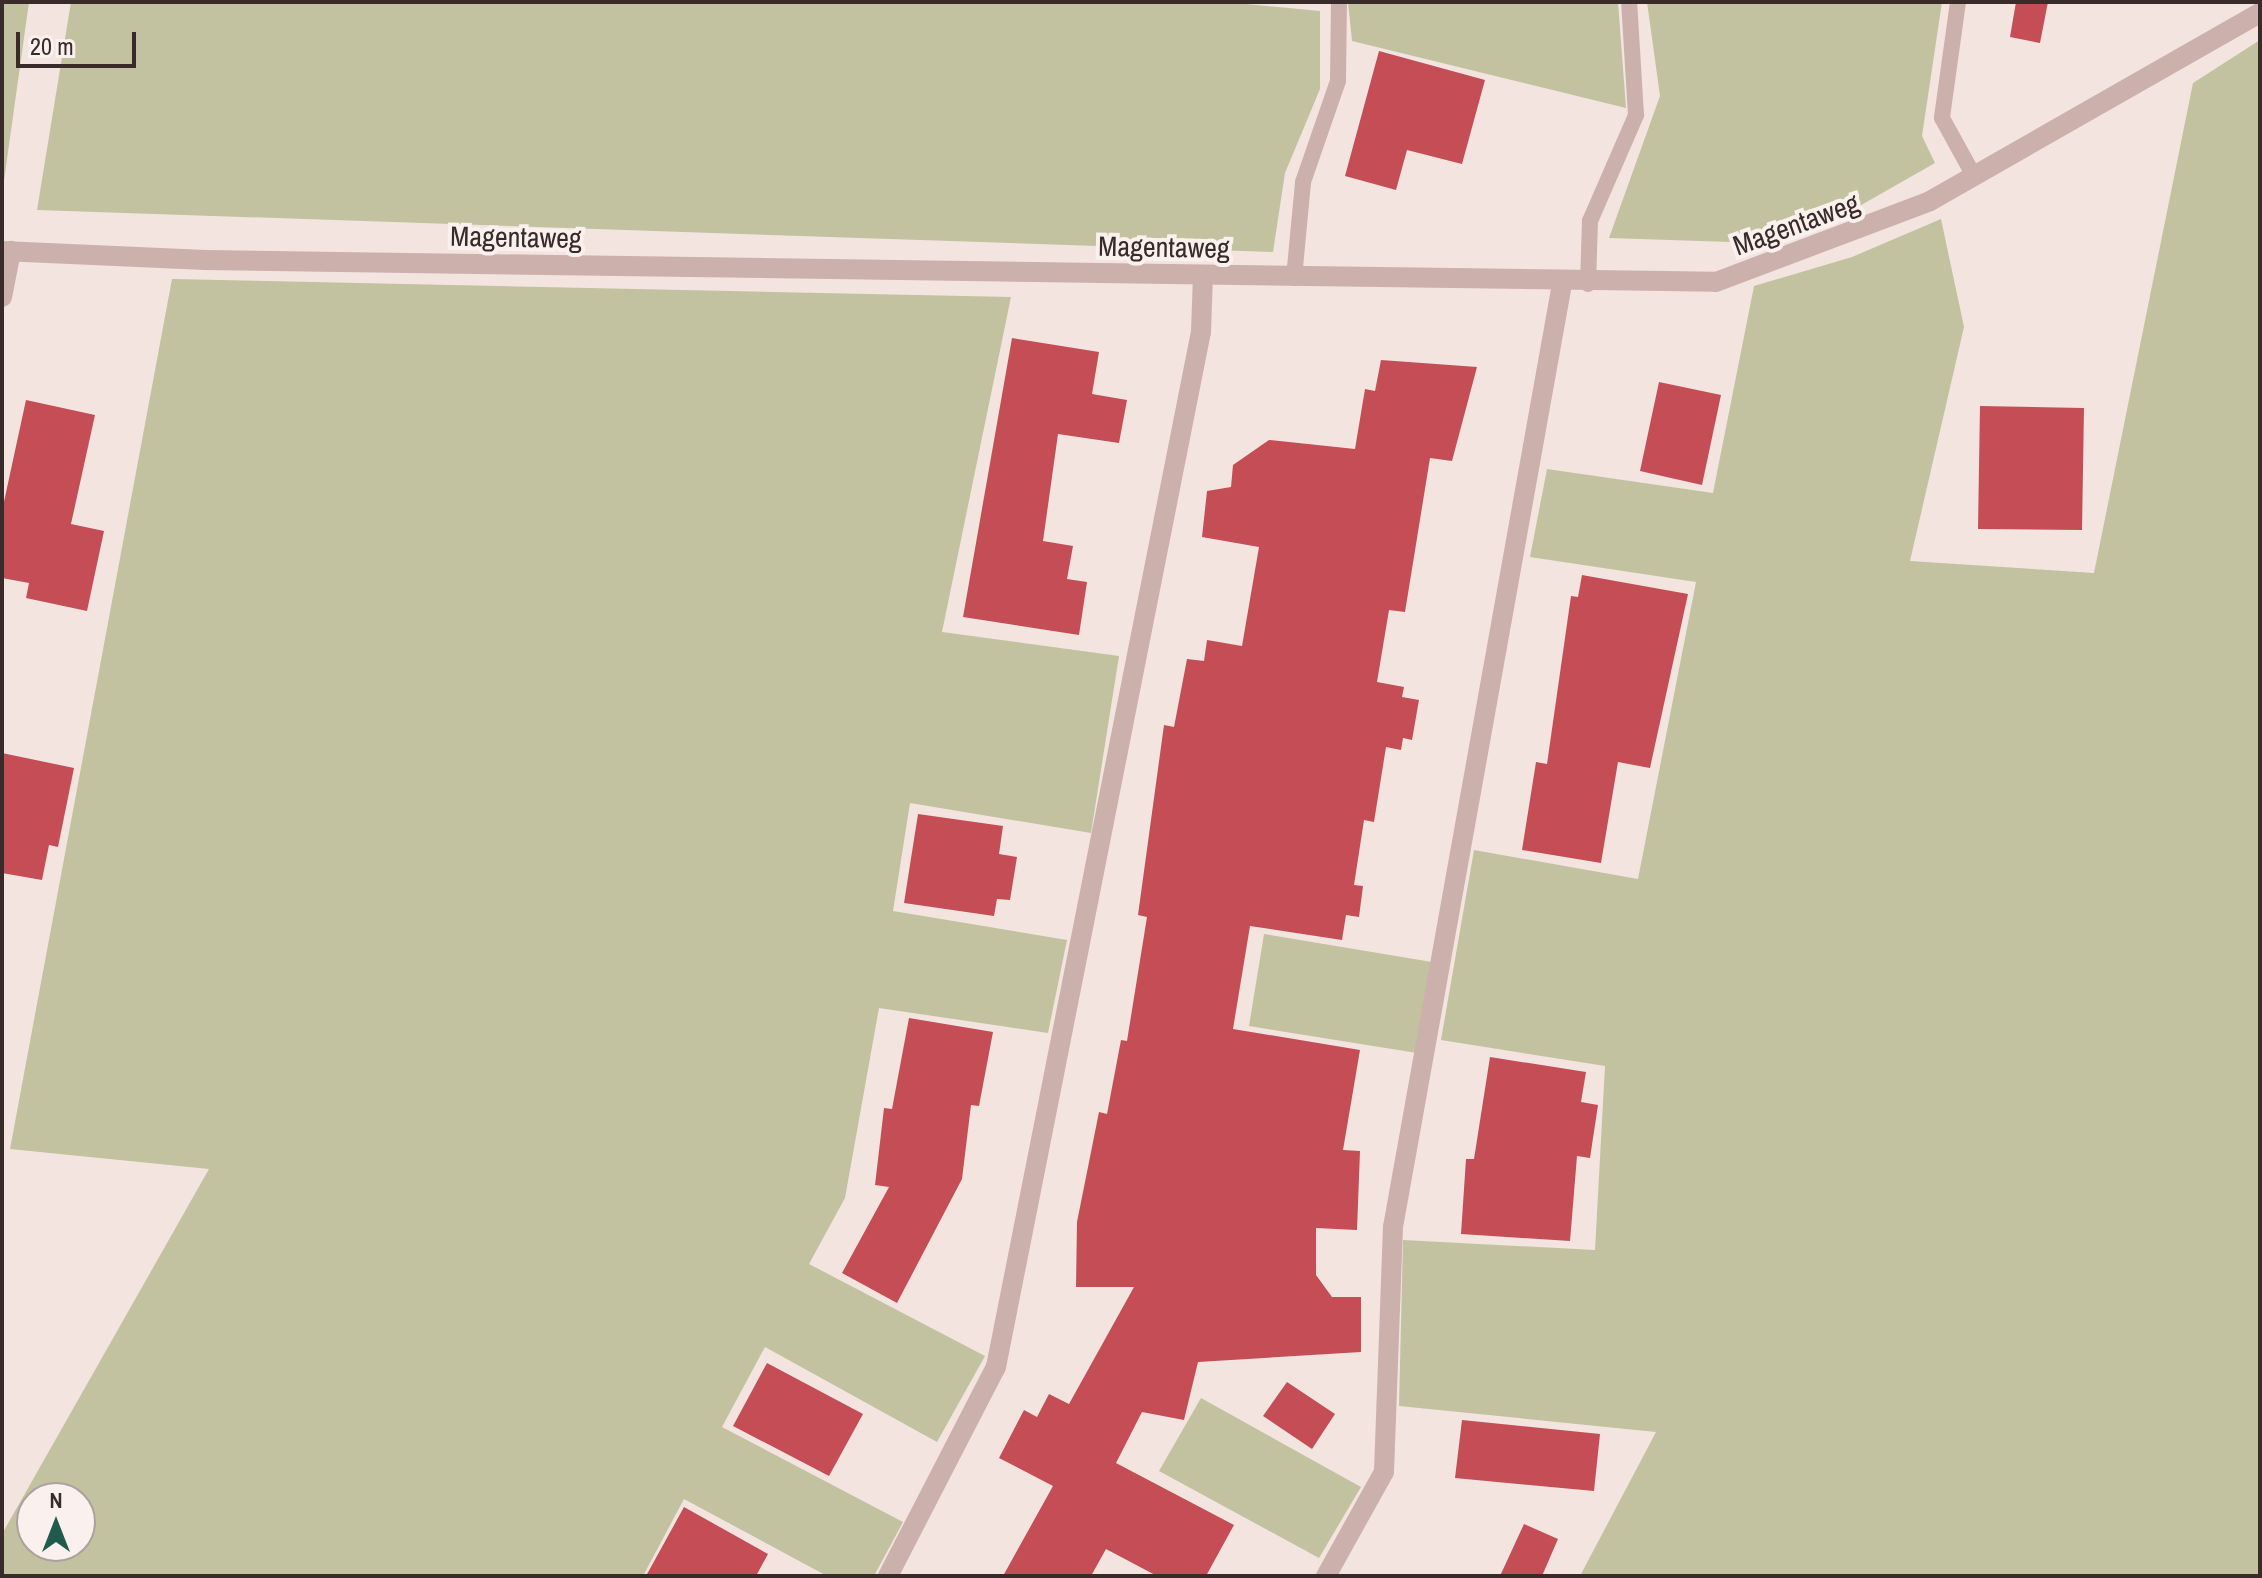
<!DOCTYPE html>
<html>
<head>
<meta charset="utf-8">
<style>
  body { margin:0 }
  #map { position:relative; width:2262px; height:1578px; overflow:hidden; background:#f3e4e0; font-family:"Archivo Narrow",sans-serif }
  div>[style] { position:absolute }
  [style*='--x'] { left:calc(var(--x)*1px); top:calc(var(--y)*1px); width:calc(var(--w)*1px); rotate:calc(var(--a)*1deg) }
  .green>* { inset:0; background:#c2c2a0 }
  .building>* { inset:0; background:#c44d56 }
  .service>* { height:16px; margin:-8px; padding:0 8px; transform-origin:8px; border-radius:8px; background:#ccb0ac }
  .minor>* { height:20px; margin:-10px; padding:0 10px; transform-origin:10px; border-radius:10px; background:#ccb0ac }
  span { translate:-50% -50%; white-space:nowrap; text-align:center; line-height:1.15; -webkit-text-stroke:8px #faf0ed; paint-order:stroke }
  .street-label { font-size:28px; color:#3a2b2b }
  .frame { position:absolute; inset:0; border:4px solid #3a2b2b; pointer-events:none }
  .north { position:absolute; left:16px; top:1482px; width:80px; height:80px; box-sizing:border-box; background:#faf0ed; border:2px solid #ada19f; border-radius:50%; rotate:0deg; font-size:22px; font-weight:700; line-height:32px; text-align:center; color:#3a2b2b }
  .north::after { content:''; display:block; margin:auto; width:28px; height:36px; background:#205b4d; clip-path:polygon(50% 0,100% 100%,50% 72%,0 100%) }
  .scale { position:absolute; left:16px; top:32px; width:120px; height:36px; box-sizing:border-box; border:4px solid #3a2b2b; border-top:0; padding-left:10px; font-size:24px; line-height:28px; white-space:nowrap; color:#3a2b2b; -webkit-text-stroke:6px #faf0ed; paint-order:stroke }
</style>
</head>
<body>
<div id="map">
  <div class="green">
    <div style="clip-path:polygon(2px 2px,29px 2px,2px 195px)"></div>
    <div style="clip-path:polygon(71px 2px,1226px 2px,1320px 11px,1320px 89px,1285px 173px,1273px 252px,37px 210px)"></div>
    <div style="clip-path:polygon(1348px 2px,1618px 2px,1626px 108px,1352px 41px)"></div>
    <div style="clip-path:polygon(1647px 2px,1942px 2px,1922px 136px,1935px 163px,1849px 212px,1730px 242px,1609px 238px,1660px 96px)"></div>
    <div style="clip-path:polygon(2260px 40px,2260px 1576px,1580px 1576px,1656px 1432px,1399px 1406px,1403px 1240px,1595px 1250px,1605px 1066px,1441px 1040px,1474px 850px,1638px 879px,1696px 582px,1530px 557px,1547px 469px,1713px 493px,1754px 286px,1852px 257px,1941px 219px,1964px 327px,1910px 561px,2094px 573px,2193px 83px)"></div>
    <div style="clip-path:polygon(evenodd,172px 279px,1011px 297px,942px 632px,1119px 656px,1091px 833px,910px 803px,893px 911px,1067px 940px,1048px 1033px,879px 1008px,845px 1198px,809px 1264px,985px 1356px,937px 1442px,765px 1347px,722px 1427px,903px 1522px,874px 1576px,827px 1576px,684px 1499px,643px 1576px,2px 1576px,2px 1534px,209px 1169px,10px 1149px,172px 279px,32px 1498px,80px 1498px,80px 1546px,32px 1546px,32px 1498px)"></div>
    <div style="clip-path:polygon(1264px 934px,1432px 962px,1417px 1053px,1249px 1026px)"></div>
    <div style="clip-path:polygon(1201px 1398px,1361px 1487px,1319px 1558px,1159px 1471px)"></div>
  </div>
  <div class="building">
    <div style="clip-path:polygon(2016px 2px,2048px 2px,2040px 43px,2010px 37px)"></div>
    <div style="clip-path:polygon(1379px 51px,1485px 80px,1462px 164px,1407px 150px,1396px 190px,1345px 176px)"></div>
    <div style="clip-path:polygon(1012px 338px,1099px 352px,1092px 394px,1127px 400px,1119px 443px,1058px 434px,1043px 541px,1073px 546px,1067px 579px,1087px 582px,1079px 635px,963px 617px)"></div>
    <div style="clip-path:polygon(1381px 360px,1477px 367px,1452px 461px,1430px 458px,1405px 612px,1389px 610px,1377px 682px,1404px 687px,1402px 697px,1419px 700px,1412px 740px,1403px 738px,1401px 750px,1386px 747px,1374px 822px,1364px 820px,1354px 885px,1363px 886px,1359px 917px,1346px 915px,1342px 940px,1250px 926px,1233px 1029px,1360px 1050px,1343px 1150px,1360px 1151px,1357px 1230px,1316px 1228px,1316px 1275px,1332px 1297px,1361px 1297px,1361px 1352px,1198px 1362px,1184px 1420px,1142px 1412px,1116px 1463px,1234px 1525px,1206px 1576px,1157px 1576px,1106px 1549px,1091px 1576px,1003px 1576px,1053px 1486px,999px 1458px,1024px 1410px,1037px 1417px,1049px 1394px,1069px 1404px,1134px 1287px,1076px 1287px,1077px 1222px,1099px 1112px,1107px 1114px,1121px 1040px,1127px 1041px,1147px 917px,1138px 915px,1164px 725px,1174px 727px,1187px 659px,1204px 661px,1207px 640px,1242px 646px,1259px 547px,1202px 537px,1207px 491px,1231px 487px,1233px 465px,1269px 440px,1355px 449px,1365px 389px,1375px 391px)"></div>
    <div style="clip-path:polygon(1659px 382px,1721px 395px,1702px 485px,1640px 471px)"></div>
    <div style="clip-path:polygon(26px 400px,95px 415px,71px 524px,104px 531px,87px 611px,26px 598px,29px 583px,2px 578px,2px 511px)"></div>
    <div style="clip-path:polygon(1980px 406px,2084px 408px,2082px 530px,1978px 529px)"></div>
    <div style="clip-path:polygon(1582px 575px,1688px 594px,1650px 768px,1618px 762px,1601px 863px,1522px 850px,1536px 762px,1547px 764px,1571px 596px,1578px 597px)"></div>
    <div style="clip-path:polygon(2px 753px,74px 768px,58px 847px,49px 845px,42px 880px,2px 873px)"></div>
    <div style="clip-path:polygon(918px 814px,1003px 826px,999px 854px,1017px 857px,1010px 900px,997px 899px,994px 916px,904px 903px)"></div>
    <div style="clip-path:polygon(909px 1018px,993px 1032px,979px 1106px,971px 1105px,962px 1179px,897px 1303px,842px 1273px,889px 1187px,875px 1185px,884px 1108px,892px 1109px)"></div>
    <div style="clip-path:polygon(1490px 1057px,1586px 1072px,1581px 1102px,1598px 1105px,1590px 1158px,1577px 1156px,1570px 1241px,1461px 1234px,1466px 1159px,1474px 1159px)"></div>
    <div style="clip-path:polygon(767px 1363px,863px 1414px,829px 1476px,733px 1426px)"></div>
    <div style="clip-path:polygon(1287px 1382px,1335px 1414px,1312px 1449px,1263px 1416px)"></div>
    <div style="clip-path:polygon(1462px 1420px,1600px 1434px,1594px 1491px,1455px 1478px)"></div>
    <div style="clip-path:polygon(684px 1507px,768px 1554px,756px 1576px,646px 1576px)"></div>
    <div style="clip-path:polygon(1524px 1524px,1558px 1539px,1542px 1576px,1500px 1576px)"></div>
  </div>
  <div class="service">
    <div style="--x:1958;--y:2;--w:117;--a:97.9"></div>
    <div style="--x:1942;--y:118;--w:66;--a:61.1"></div>
    <div style="--x:1294;--y:278;--w:96;--a:-84.6"></div>
    <div style="--x:1303;--y:182;--w:107;--a:-70.9"></div>
    <div style="--x:1338;--y:81;--w:79;--a:-89.3"></div>
    <div style="--x:1588;--y:284;--w:63;--a:-88.2"></div>
    <div style="--x:1590;--y:221;--w:116;--a:-66.5"></div>
    <div style="--x:1636;--y:115;--w:113;--a:-93.5"></div>
  </div>
  <div class="minor">
    <div style="--x:2;--y:251;--w:204;--a:2.5"></div>
    <div style="--x:206;--y:260;--w:1510;--a:0.83"></div>
    <div style="--x:1716;--y:282;--w:229;--a:-20.7"></div>
    <div style="--x:1930;--y:201;--w:380;--a:-29.7"></div>
    <div style="--x:2;--y:297;--w:47;--a:-78.9"></div>
    <div style="--x:888;--y:1576;--w:235;--a:-62.7"></div>
    <div style="--x:996;--y:1367;--w:1055;--a:-78.8"></div>
    <div style="--x:1201;--y:332;--w:56;--a:-88"></div>
    <div style="--x:1326;--y:1576;--w:119;--a:-60.9"></div>
    <div style="--x:1384;--y:1472;--w:245;--a:-87.9"></div>
    <div style="--x:1393;--y:1227;--w:958;--a:-79.84"></div>
  </div>
  <div class="street-label">
    <span style="left:1796px;top:224px;rotate:-20deg">Magentaweg</span>
    <span style="left:516px;top:237px;rotate:1deg">Magentaweg</span>
    <span style="left:1164px;top:247px;rotate:1deg">Magentaweg</span>
  </div>
  <div class="frame"></div>
  <div class="north">N</div>
  <div class="scale">20 m</div>
</div>
</body>
</html>
